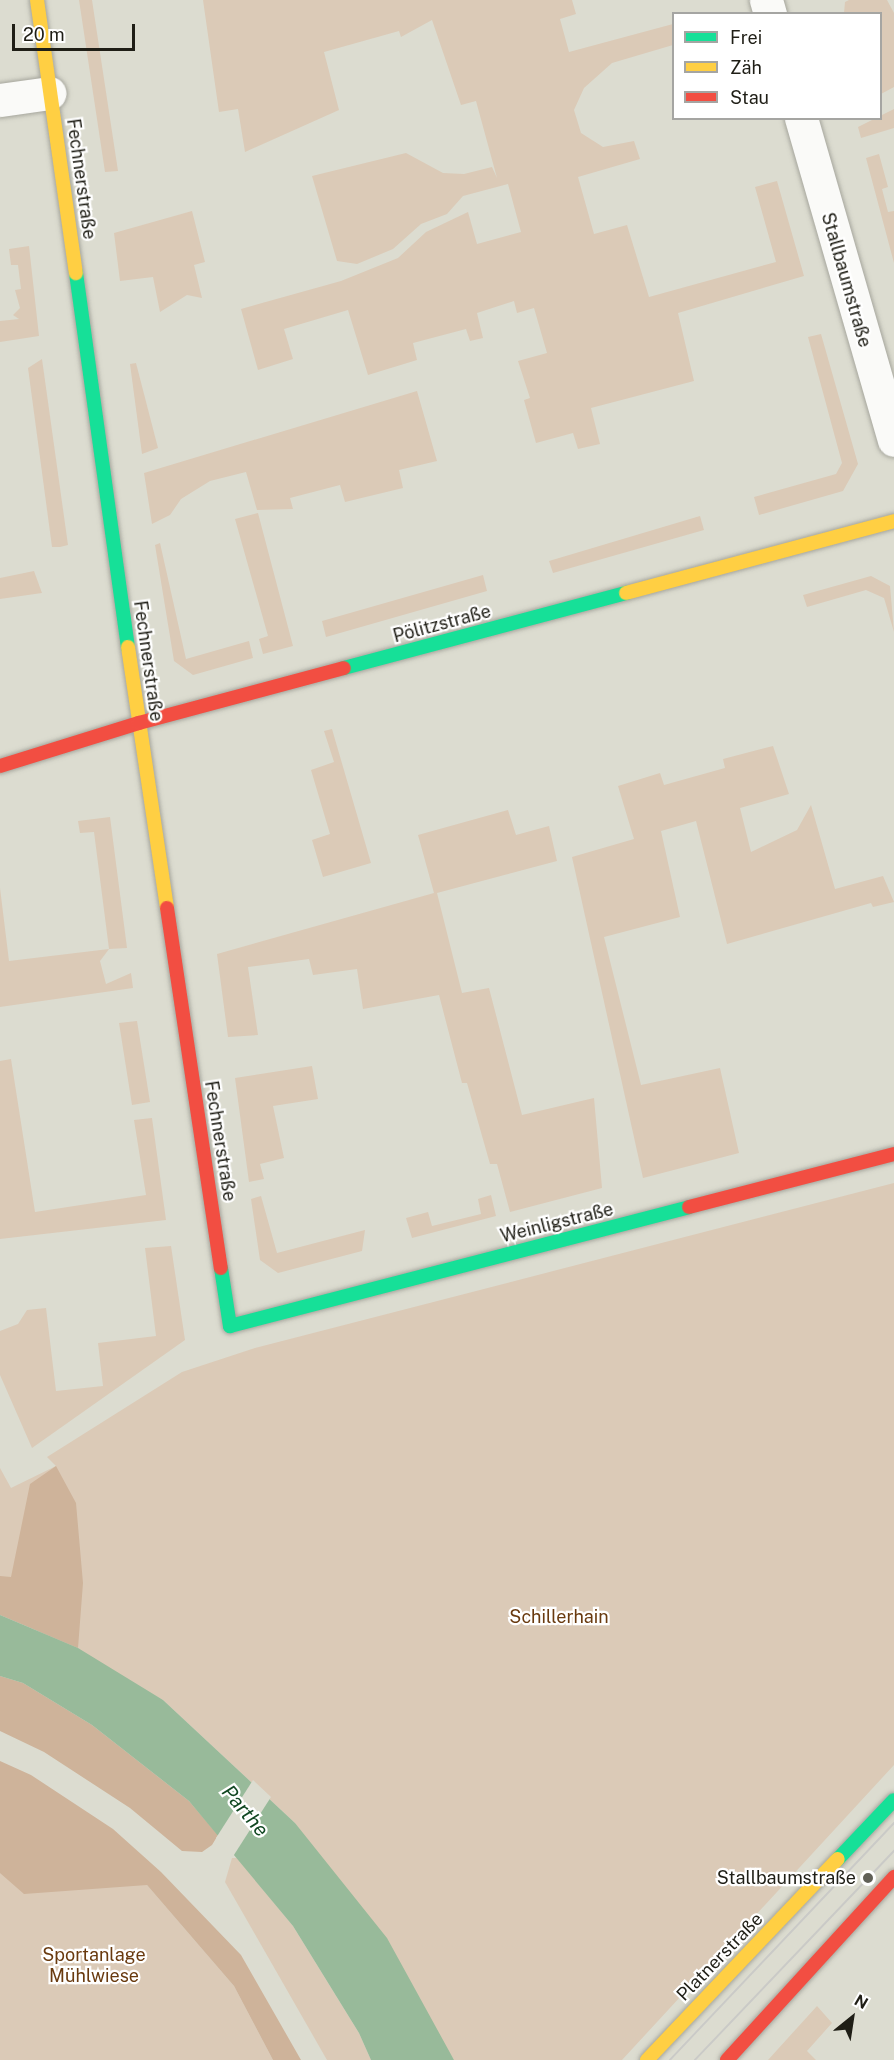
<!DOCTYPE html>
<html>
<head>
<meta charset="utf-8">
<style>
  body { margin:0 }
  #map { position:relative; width:894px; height:2060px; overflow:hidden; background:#dcdcd0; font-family:"Public Sans",sans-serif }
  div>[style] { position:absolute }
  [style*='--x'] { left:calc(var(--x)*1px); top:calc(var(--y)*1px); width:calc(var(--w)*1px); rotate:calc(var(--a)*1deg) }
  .green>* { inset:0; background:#dbcab7 }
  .forest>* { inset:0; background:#ceb39a }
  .water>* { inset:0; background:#98ba9a }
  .pier>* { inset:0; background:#dcdcd0 }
  .roads { filter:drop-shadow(0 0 2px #a6a69d) drop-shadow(0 0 2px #a6a69d) }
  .street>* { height:33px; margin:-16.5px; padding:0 16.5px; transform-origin:16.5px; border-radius:16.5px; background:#fafaf8 }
  .fast>* { height:14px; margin:-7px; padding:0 7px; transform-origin:7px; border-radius:7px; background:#16e098 }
  .slow>* { height:14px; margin:-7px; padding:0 7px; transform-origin:7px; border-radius:7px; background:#ffcf43 }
  .jam>* { height:14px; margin:-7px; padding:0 7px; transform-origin:7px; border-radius:7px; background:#f24e42 }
  .tram>* { height:1.5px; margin:-0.75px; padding:0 0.75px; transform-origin:0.75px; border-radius:0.75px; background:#cacac7 }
  .dots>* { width:16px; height:16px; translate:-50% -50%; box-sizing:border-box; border:3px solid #fff; border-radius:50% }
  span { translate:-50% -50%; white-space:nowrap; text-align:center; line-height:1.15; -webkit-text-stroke:4.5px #fff; paint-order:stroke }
  .street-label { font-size:18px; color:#1f1e16 }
  .park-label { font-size:18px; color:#693a0f }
  .poi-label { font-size:18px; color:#1f1e16 }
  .right { translate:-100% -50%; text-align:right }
  .water-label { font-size:20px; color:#104721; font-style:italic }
  .legend { position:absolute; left:672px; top:12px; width:210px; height:108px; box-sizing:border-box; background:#fff; border:2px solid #a5a5a2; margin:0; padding:8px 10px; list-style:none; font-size:18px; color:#1f1e16 }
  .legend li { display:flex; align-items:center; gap:12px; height:30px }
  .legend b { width:30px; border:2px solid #a5a5a2 }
  .north { position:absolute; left:822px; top:1988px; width:60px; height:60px; -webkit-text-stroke:4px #fff; paint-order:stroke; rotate:30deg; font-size:16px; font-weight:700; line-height:24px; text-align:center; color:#1f1e16 }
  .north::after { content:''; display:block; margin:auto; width:21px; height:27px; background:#1f1e16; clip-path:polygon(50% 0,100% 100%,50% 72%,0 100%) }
  .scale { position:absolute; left:12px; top:24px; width:123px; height:27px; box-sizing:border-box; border:3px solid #1f1e16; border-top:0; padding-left:8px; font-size:18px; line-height:21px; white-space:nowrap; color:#1f1e16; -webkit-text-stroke:4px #fff; paint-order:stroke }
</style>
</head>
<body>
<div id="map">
  <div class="green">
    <div style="clip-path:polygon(79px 0,92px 0,118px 171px,105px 172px)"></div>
    <div style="clip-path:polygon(203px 0,572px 0,576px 14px,560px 19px,569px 52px,673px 24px,673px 45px,612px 63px,584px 88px,574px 110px,581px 133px,603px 147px,634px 141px,640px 159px,578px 177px,594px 234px,627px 225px,649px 297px,776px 262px,755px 187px,777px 181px,804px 276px,678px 313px,694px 381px,591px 408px,600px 444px,578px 449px,573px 433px,536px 443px,524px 400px,530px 398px,518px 361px,547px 353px,534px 308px,517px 313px,514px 301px,477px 313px,483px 338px,470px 341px,466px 329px,413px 343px,417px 360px,368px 375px,348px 310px,284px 329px,293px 359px,258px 370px,241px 309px,341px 281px,398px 258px,426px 232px,468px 212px,477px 244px,521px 232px,508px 184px,463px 196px,447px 214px,421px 224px,393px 249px,357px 264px,337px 261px,312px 176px,406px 153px,443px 173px,464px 174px,492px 167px,497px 178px,476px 101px,461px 105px,432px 20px,401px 37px,399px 31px,324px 52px,339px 110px,245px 152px,238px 109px,219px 112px)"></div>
    <div style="clip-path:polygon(849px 0,887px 0,894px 13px,894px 87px,881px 94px,880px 14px,844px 13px,845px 2px)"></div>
    <div style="clip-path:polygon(894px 109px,894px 128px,861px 138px,858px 127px)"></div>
    <div style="clip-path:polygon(879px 154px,888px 187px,882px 189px,888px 212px,894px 211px,894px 263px,866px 158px)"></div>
    <div style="clip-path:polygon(192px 211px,205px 262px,194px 265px,202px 298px,187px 295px,160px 312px,153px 277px,120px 281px,114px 233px)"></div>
    <div style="clip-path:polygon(29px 246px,39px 336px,0 342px,0 321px,19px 319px,13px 315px,20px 308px,15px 290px,21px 289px,18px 265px,11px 265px,9px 249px)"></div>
    <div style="clip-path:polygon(821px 334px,858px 464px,843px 491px,759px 515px,754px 497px,836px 474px,842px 463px,808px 337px)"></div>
    <div style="clip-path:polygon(42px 359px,68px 545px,60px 547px,52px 547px,28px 368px)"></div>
    <div style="clip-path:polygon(136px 363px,158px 448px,142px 454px,130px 364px)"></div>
    <div style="clip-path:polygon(417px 391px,437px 461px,399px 470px,403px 488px,345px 502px,340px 485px,290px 498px,293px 509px,257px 510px,246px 472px,210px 481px,181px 499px,170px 515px,152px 524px,144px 473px)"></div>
    <div style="clip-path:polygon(258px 513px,293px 646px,263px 654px,259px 639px,268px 636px,235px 519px)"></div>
    <div style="clip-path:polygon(700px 516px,704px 530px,553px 573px,549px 561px)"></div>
    <div style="clip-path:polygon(160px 543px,186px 659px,249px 641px,253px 658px,193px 675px,174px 661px,155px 545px)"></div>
    <div style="clip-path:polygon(34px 571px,42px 593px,0 599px,0 578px)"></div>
    <div style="clip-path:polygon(483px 575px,487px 591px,326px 637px,322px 621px)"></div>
    <div style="clip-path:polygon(871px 576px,890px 586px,894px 632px,884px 598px,866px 590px,807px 607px,803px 595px)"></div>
    <div style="clip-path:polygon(332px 729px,371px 863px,323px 877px,312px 840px,330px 834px,311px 770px,334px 762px,324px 731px)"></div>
    <div style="clip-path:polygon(773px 746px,789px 794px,740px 808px,751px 852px,797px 830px,811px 805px,835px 889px,883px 876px,894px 902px,873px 907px,871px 903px,727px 944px,696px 821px,661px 831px,680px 917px,604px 937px,641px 1085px,720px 1068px,739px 1153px,643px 1178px,572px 857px,634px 839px,618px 786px,660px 773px,664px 785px,725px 768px,723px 759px)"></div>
    <div style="clip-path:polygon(508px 810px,516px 835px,549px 826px,557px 861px,437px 893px,462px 993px,489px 988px,522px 1115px,594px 1098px,602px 1188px,510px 1212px,497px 1164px,490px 1164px,467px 1083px,462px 1083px,439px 995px,363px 1009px,357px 969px,313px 975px,309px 959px,248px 967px,258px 1035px,228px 1037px,217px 954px,434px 893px,418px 835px)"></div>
    <div style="clip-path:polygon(110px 817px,127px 948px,109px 949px,100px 961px,106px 984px,131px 973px,133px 988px,0 1007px,0 888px,9px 961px,109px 949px,94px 832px,80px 833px,78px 821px)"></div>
    <div style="clip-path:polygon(137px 1021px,150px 1102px,132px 1105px,119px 1023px)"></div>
    <div style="clip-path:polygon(11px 1059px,35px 1212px,146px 1195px,134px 1120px,152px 1118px,166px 1220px,0 1239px,0 1061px)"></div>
    <div style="clip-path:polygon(312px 1066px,318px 1099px,273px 1106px,284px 1158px,260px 1164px,264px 1179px,249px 1182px,235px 1078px)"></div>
    <div style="clip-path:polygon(894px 1183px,894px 1765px,622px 2060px,454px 2060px,295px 1823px,163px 1700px,0 1610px,0 1468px,11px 1488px,56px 1466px,47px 1457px,182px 1372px,255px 1348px)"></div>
    <div style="clip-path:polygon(491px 1195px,496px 1216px,412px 1238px,406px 1218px,428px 1212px,432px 1226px,481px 1214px,478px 1199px)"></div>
    <div style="clip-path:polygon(261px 1196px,277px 1253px,365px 1230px,362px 1251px,278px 1273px,260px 1260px,251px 1199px)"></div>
    <div style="clip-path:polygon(171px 1246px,185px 1340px,32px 1448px,0 1375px,0 1331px,18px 1324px,27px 1310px,46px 1308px,56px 1391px,103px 1386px,98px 1343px,156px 1336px,145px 1248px)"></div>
    <div style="clip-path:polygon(0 1788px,147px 1885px,234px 1986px,273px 2060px,0 2060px)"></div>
    <div style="clip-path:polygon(232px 1858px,237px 1858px,293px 1926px,359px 2033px,371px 2060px,327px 2060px,225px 1882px)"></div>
    <div style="clip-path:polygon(817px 2006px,832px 2023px,807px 2051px,816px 2060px,768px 2060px)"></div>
  </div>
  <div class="forest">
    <div style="clip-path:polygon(56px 1466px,76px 1503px,83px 1583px,78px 1648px,0 1615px,0 1576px,11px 1577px,30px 1484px)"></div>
    <div style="clip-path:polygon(0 1676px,23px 1683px,92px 1725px,189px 1801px,218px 1835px,212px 1845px,202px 1852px,182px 1851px,130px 1808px,44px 1752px,0 1731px)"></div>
    <div style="clip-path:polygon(0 1761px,31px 1775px,113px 1829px,161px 1872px,241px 1955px,301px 2060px,273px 2060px,234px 1986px,147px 1885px,24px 1894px,0 1873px)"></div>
  </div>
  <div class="water">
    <div style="clip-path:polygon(0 1615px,78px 1648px,163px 1700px,295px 1823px,387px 1938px,454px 2060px,371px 2060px,359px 2033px,293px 1926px,189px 1801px,92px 1725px,23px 1683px,0 1676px)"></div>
  </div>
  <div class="pier">
    <div style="clip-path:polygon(253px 1780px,271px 1797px,232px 1858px,216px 1838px)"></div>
  </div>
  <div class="roads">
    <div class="street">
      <div style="--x:766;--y:0;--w:15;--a:74"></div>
      <div style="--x:0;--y:100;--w:50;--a:-8"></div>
      <div style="--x:801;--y:118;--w:335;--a:73.9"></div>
    </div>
    <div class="fast">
      <div style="--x:76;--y:273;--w:378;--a:82.1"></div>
      <div style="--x:344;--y:668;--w:292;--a:-14.9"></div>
      <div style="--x:221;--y:1268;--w:59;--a:81.2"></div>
      <div style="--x:230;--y:1326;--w:474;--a:-14.5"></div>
      <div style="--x:838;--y:1859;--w:81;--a:-46.5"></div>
    </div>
    <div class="slow">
      <div style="--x:37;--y:0;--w:276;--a:81.9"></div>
      <div style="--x:626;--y:593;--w:278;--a:-15"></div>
      <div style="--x:128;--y:647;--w:264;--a:81.5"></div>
      <div style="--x:647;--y:2060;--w:277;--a:-46.5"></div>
    </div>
    <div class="jam">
      <div style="--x:0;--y:766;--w:145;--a:-17.2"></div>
      <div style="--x:139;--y:723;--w:212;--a:-15"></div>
      <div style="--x:167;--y:908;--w:364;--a:81.5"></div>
      <div style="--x:689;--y:1207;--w:212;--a:-14.5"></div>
      <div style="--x:727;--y:2060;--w:248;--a:-47.6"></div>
    </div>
  </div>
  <div class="tram">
    <div style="--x:670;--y:2060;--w:326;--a:-46.6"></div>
    <div style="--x:695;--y:2060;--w:289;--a:-46.4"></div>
  </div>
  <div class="dots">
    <div style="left:868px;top:1878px;background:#616057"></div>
  </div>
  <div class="street-label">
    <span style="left:81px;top:179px;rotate:82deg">Fechnerstraße</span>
    <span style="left:846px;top:280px;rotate:74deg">Stallbaumstraße</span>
    <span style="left:442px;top:624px;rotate:-15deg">Pölitzstraße</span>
    <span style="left:148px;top:661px;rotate:82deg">Fechnerstraße</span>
    <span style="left:220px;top:1141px;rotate:81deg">Fechnerstraße</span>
    <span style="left:557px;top:1223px;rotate:-14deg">Weinligstraße</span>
    <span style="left:720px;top:1957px;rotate:-46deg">Platnerstraße</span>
  </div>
  <div class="park-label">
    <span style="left:559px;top:1617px">Schillerhain</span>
    <span style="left:94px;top:1966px">Sportanlage<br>Mühlwiese</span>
  </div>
  <div class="poi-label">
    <span class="right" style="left:856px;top:1878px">Stallbaumstraße</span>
  </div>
  <div class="water-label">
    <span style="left:245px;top:1811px;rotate:50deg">Parthe</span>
  </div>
  <ul class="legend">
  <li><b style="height:8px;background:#16e098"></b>Frei</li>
  <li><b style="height:8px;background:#ffcf43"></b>Zäh</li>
  <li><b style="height:8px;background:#f24e42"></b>Stau</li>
  </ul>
  <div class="north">N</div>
  <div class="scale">20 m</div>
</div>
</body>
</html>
